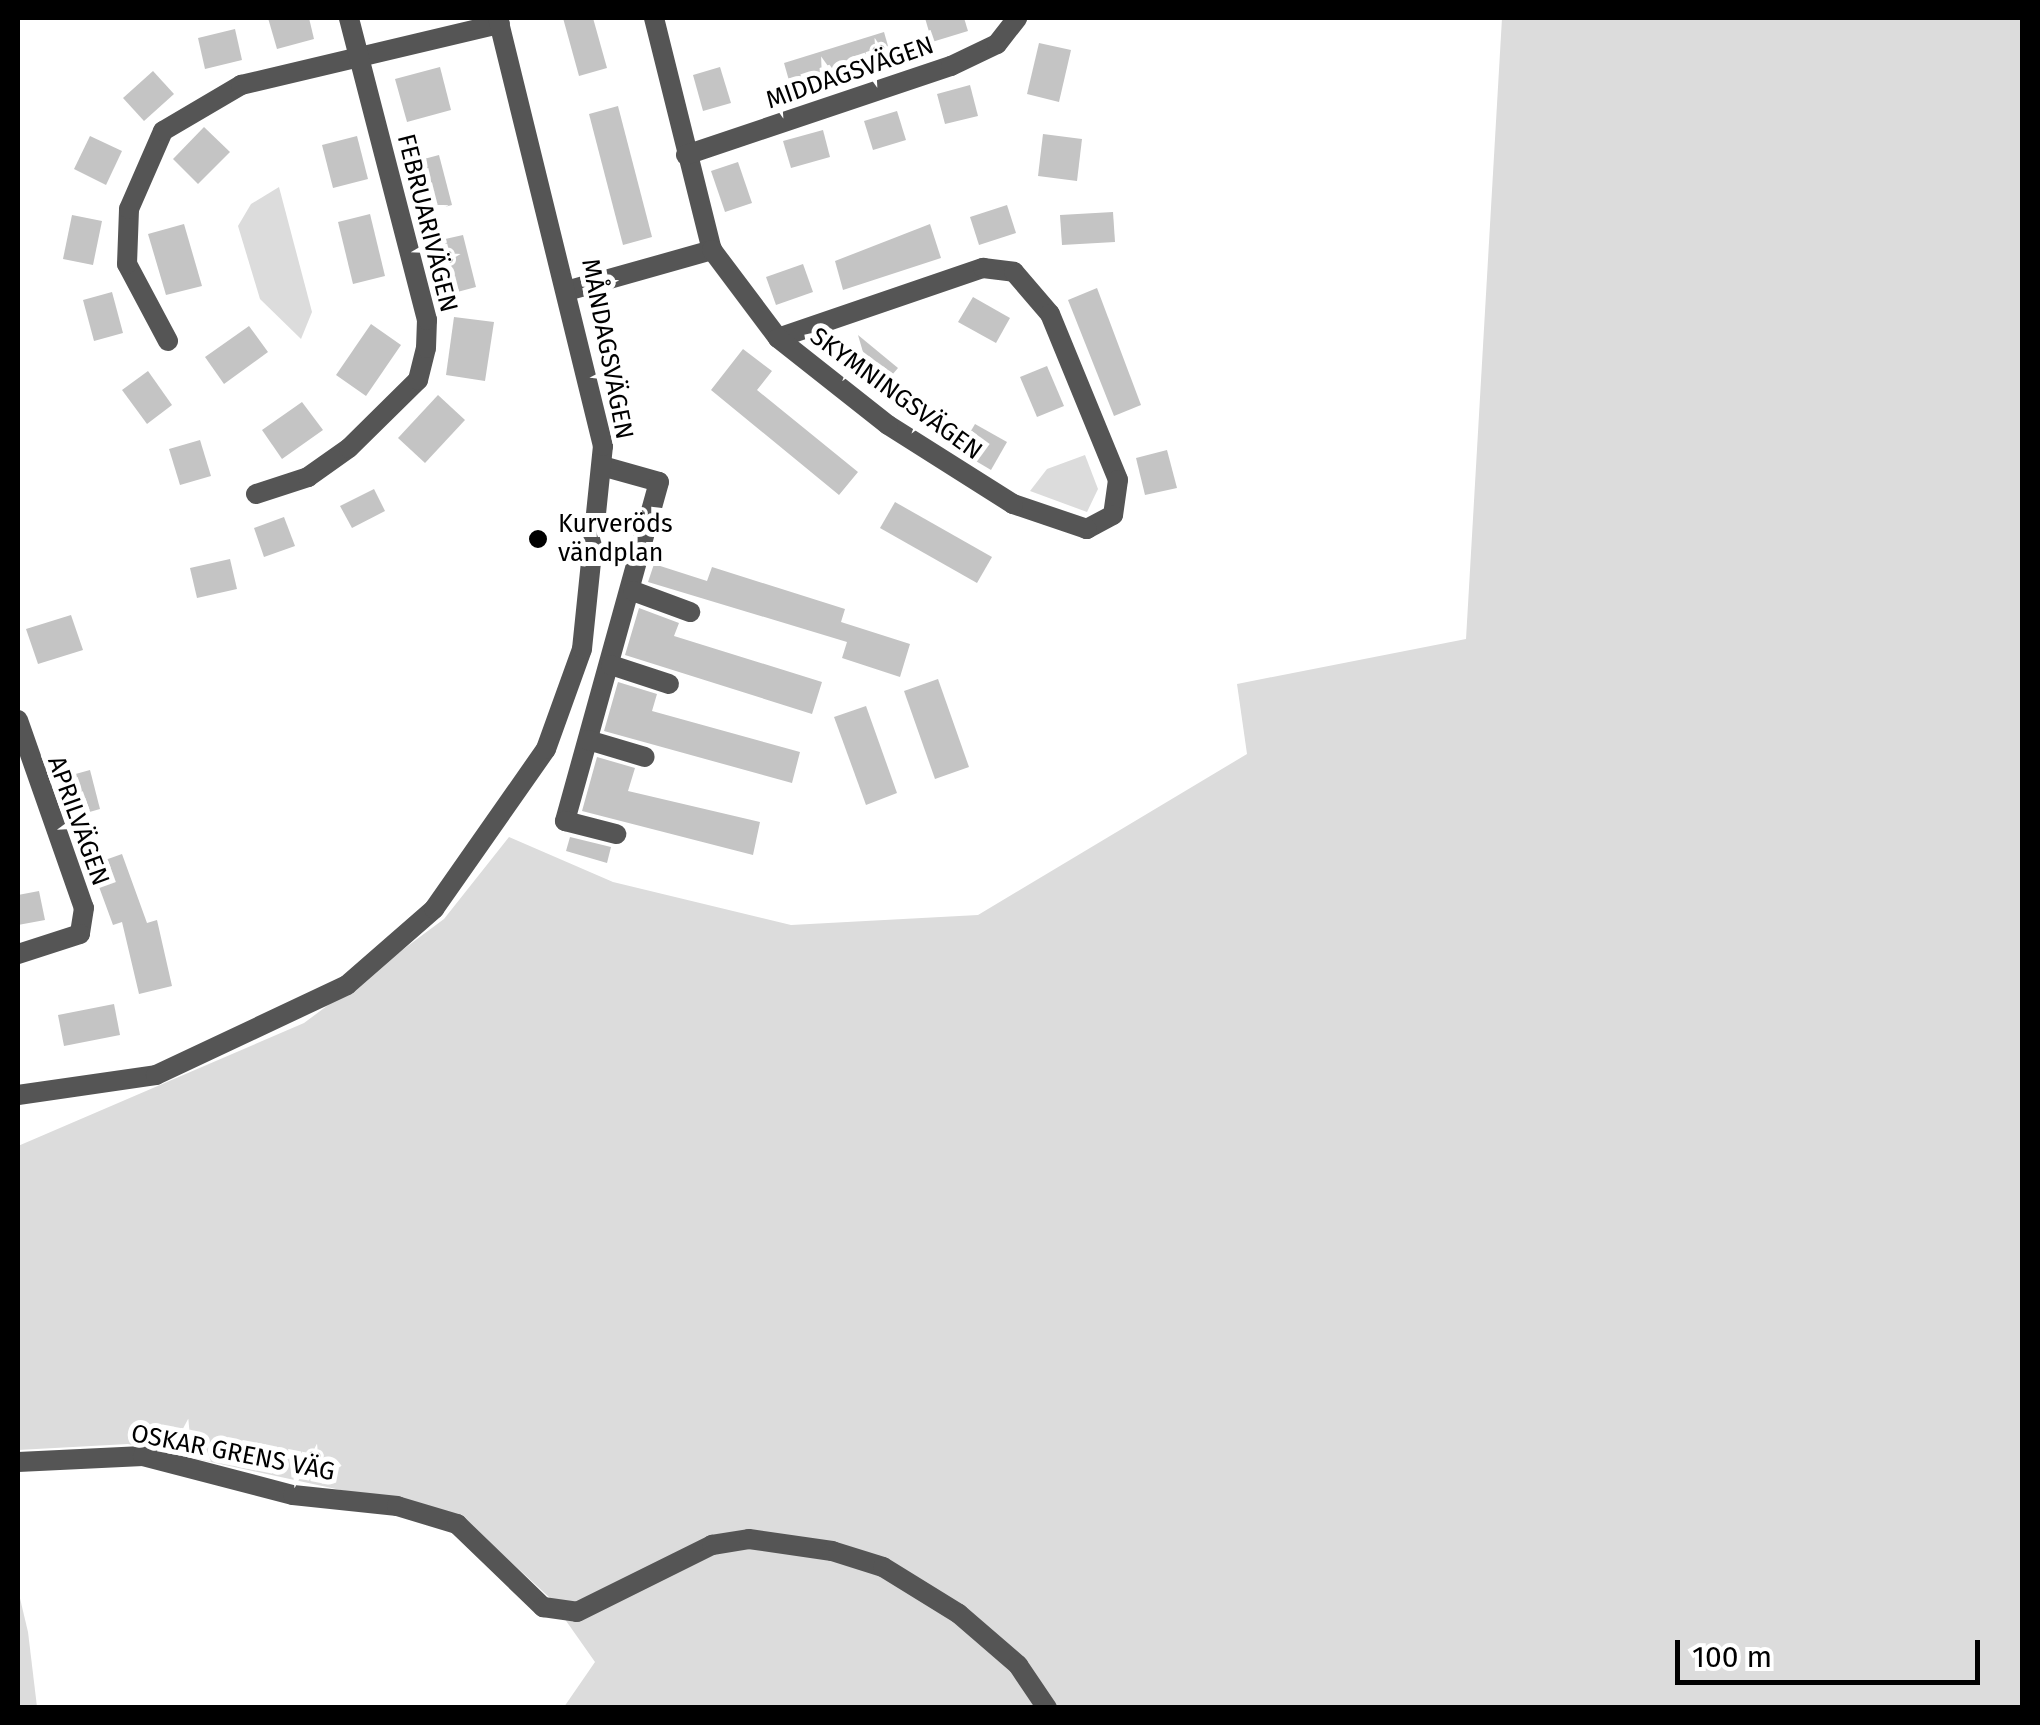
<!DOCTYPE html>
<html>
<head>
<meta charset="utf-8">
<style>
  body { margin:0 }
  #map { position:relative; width:2040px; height:1725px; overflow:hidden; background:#fff; font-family:"Fira Sans",sans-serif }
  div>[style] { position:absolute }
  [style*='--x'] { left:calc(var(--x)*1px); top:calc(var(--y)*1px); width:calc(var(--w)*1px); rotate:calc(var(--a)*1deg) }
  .green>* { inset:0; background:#dcdcdc }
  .building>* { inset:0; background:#c4c4c4 }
  .street>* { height:20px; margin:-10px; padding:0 10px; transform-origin:10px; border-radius:10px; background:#555 }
  .dots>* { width:28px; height:28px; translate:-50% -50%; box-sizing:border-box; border:5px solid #fff; border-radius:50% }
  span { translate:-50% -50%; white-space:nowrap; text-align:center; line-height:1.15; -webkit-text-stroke:10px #fff; paint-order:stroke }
  .street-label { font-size:25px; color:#000 }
  .poi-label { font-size:25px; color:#000 }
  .left { translate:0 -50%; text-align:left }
  .frame { position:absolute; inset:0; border:20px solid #000; pointer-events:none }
  .scale { position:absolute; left:1675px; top:1640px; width:305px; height:45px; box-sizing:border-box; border:5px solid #000; border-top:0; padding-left:12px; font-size:30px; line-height:35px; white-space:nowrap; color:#000; -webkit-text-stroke:8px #fff; paint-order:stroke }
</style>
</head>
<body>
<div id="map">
  <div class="green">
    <div style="clip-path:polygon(1502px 18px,2022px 18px,2022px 1707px,564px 1707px,595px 1662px,550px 1598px,461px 1516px,128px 1444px,18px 1450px,18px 1146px,304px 1023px,444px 919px,509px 837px,613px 882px,791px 925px,978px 915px,1247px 754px,1237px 684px,1466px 639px)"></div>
    <div style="clip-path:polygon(279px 187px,312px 312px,301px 339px,260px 299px,238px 226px,251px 204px)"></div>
    <div style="clip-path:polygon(1085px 455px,1098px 489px,1087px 512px,1030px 491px,1047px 469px)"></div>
    <div style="clip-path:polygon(18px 1590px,28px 1632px,37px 1707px,18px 1707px)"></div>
  </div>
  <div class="building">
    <div style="clip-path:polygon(268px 18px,309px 18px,314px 39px,277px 49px)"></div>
    <div style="clip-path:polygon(563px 18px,593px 18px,607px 68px,579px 76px)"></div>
    <div style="clip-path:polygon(925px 18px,964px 18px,968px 31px,932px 42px)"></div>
    <div style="clip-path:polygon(235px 29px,242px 60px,205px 69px,198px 38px)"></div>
    <div style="clip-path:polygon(884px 32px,892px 60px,792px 91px,784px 63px)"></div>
    <div style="clip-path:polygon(1039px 43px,1071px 50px,1059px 102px,1027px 94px)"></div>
    <div style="clip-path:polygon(440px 67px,451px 110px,407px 122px,395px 79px)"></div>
    <div style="clip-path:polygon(720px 67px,731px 103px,703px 111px,693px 75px)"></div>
    <div style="clip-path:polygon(153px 71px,174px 94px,144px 121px,123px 98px)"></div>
    <div style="clip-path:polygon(970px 85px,978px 116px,945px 124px,937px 94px)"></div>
    <div style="clip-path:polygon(618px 106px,652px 237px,623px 245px,589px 114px)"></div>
    <div style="clip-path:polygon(897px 111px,906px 140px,873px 150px,864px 121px)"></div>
    <div style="clip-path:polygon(204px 127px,230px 152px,198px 184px,173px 159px)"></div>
    <div style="clip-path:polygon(823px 130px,830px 157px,791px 168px,783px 141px)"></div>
    <div style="clip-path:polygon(1043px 134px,1082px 139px,1077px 181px,1038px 176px)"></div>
    <div style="clip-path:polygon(90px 136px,122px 151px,106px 185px,74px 169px)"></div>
    <div style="clip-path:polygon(357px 136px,368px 179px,333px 188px,322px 145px)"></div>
    <div style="clip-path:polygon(439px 155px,452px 205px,422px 213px,409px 163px)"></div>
    <div style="clip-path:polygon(738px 162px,752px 203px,725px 212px,711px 171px)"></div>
    <div style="clip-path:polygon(1007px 205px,1016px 233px,979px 245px,970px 217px)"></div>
    <div style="clip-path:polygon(1113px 212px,1115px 242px,1062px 245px,1060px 215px)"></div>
    <div style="clip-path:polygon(370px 214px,385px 276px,353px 284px,338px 222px)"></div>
    <div style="clip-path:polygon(72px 215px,102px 221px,93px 265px,63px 259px)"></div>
    <div style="clip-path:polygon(184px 224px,202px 286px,166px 295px,148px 234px)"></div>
    <div style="clip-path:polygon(930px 224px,941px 258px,843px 290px,835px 261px)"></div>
    <div style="clip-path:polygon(463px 235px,476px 287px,446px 295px,432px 242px)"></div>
    <div style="clip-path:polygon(803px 264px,813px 292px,776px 305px,766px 277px)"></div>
    <div style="clip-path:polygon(1097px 288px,1141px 405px,1114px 416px,1068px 300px)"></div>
    <div style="clip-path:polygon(112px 292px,123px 333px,94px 341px,83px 300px)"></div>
    <div style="clip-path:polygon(973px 297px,1010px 318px,996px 343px,958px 322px)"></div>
    <div style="clip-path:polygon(454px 317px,494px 322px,485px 381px,446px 375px)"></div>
    <div style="clip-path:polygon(371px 324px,401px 345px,366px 396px,336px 375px)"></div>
    <div style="clip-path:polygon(249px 326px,268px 352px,224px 384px,205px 357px)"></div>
    <div style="clip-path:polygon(858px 335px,898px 368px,880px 389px,872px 383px)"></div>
    <div style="clip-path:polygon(743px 349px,772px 371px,757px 390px,858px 472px,839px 495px,711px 390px)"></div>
    <div style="clip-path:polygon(1047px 366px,1064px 406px,1037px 417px,1020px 377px)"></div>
    <div style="clip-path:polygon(148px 371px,172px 405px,147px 424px,122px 390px)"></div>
    <div style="clip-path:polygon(438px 395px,465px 420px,425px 463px,398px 438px)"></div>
    <div style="clip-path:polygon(302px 402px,323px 430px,282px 459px,262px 430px)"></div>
    <div style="clip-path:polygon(975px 424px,1007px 442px,991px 470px,959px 451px)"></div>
    <div style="clip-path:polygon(200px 440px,211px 476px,180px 485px,169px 449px)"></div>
    <div style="clip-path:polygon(1167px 450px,1177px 488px,1145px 495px,1136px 458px)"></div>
    <div style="clip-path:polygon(374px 489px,385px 511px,352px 528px,340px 506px)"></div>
    <div style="clip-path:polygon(895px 502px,992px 557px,977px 583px,880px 528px)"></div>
    <div style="clip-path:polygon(284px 517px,295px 546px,264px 557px,254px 528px)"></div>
    <div style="clip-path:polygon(230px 559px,237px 589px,197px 598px,190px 568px)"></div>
    <div style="clip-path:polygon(654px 564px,707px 581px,712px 567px,845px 609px,841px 622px,910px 644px,900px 677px,842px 658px,847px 642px,648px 582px)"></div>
    <div style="clip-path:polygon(639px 608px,679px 623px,674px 636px,822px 682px,812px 714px,625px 655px)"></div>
    <div style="clip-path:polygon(71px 615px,83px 650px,38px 664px,26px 629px)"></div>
    <div style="clip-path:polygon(938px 679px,969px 767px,935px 779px,904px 691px)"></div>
    <div style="clip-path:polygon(618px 682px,657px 694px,652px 711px,800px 752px,792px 783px,604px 731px)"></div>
    <div style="clip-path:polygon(866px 706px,897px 793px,866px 805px,834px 717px)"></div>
    <div style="clip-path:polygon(597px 757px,635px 768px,628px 791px,760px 822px,753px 855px,582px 811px)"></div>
    <div style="clip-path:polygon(90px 770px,100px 809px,72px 817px,61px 778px)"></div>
    <div style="clip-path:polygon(570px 837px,611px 847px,607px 863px,566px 851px)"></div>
    <div style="clip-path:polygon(122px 854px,147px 923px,157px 920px,172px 986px,139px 994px,122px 922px,113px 925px,91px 865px)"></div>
    <div style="clip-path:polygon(39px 891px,45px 920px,18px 925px,18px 895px)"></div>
    <div style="clip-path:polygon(114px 1004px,120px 1035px,64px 1046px,58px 1015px)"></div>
  </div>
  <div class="street">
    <div style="--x:654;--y:18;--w:239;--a:76"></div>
    <div style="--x:686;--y:155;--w:280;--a:-18.6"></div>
    <div style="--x:951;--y:66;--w:51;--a:-25.6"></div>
    <div style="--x:997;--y:44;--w:33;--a:-52"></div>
    <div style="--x:570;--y:290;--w:148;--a:-15.7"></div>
    <div style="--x:712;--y:250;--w:110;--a:53.1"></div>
    <div style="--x:778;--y:338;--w:217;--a:-18.9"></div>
    <div style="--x:983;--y:268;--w:31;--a:7"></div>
    <div style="--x:1014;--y:272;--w:55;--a:49.4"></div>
    <div style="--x:1050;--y:314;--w:179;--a:67.7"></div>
    <div style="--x:1118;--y:480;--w:35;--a:98"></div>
    <div style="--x:1113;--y:515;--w:30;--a:152"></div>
    <div style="--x:1087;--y:529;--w:78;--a:-161.3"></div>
    <div style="--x:1013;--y:504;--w:148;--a:-147.7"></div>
    <div style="--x:888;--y:425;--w:140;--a:-141.7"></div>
    <div style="--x:168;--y:341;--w:87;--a:-118"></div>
    <div style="--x:127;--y:264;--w:55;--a:-87.9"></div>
    <div style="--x:129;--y:209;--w:85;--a:-66.4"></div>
    <div style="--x:163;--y:131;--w:91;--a:-30.5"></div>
    <div style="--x:241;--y:85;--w:266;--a:-13.3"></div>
    <div style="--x:602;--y:466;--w:59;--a:15.7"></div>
    <div style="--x:659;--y:482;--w:352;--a:105.5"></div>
    <div style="--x:565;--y:821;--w:53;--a:14.3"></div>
    <div style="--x:256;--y:494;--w:55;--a:-18.1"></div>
    <div style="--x:308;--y:477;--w:50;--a:-35.3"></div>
    <div style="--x:349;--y:448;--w:97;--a:-44.6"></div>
    <div style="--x:418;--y:380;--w:33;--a:-76"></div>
    <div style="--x:426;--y:348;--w:28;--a:-88"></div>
    <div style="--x:427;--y:320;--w:312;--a:-104.5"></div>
    <div style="--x:633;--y:591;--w:61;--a:20.2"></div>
    <div style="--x:611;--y:665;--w:61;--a:18.1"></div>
    <div style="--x:18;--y:720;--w:199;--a:70.7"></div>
    <div style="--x:84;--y:908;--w:26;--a:99"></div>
    <div style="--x:80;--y:934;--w:65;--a:162.1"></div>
    <div style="--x:588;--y:740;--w:59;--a:16.6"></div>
    <div style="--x:18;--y:1095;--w:139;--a:-8.2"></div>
    <div style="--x:156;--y:1075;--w:211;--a:-25.2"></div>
    <div style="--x:347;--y:985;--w:116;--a:-41.1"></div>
    <div style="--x:434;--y:909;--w:195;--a:-55"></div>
    <div style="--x:546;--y:749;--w:106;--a:-70.2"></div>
    <div style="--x:582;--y:649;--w:204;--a:-84.1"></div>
    <div style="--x:603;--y:446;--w:441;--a:-103.8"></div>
    <div style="--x:18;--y:1462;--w:125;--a:-2.7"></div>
    <div style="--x:143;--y:1456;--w:155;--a:14.6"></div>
    <div style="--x:293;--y:1495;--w:105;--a:6"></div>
    <div style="--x:397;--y:1506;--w:63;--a:16.7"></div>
    <div style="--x:457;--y:1524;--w:120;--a:44"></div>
    <div style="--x:543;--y:1607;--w:34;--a:8"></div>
    <div style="--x:577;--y:1612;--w:151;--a:-26.4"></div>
    <div style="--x:712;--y:1545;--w:37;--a:-9"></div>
    <div style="--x:749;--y:1539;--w:84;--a:8.2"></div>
    <div style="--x:832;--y:1551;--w:53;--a:17.4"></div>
    <div style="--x:883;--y:1567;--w:89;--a:31.7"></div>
    <div style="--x:959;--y:1614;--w:78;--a:40.8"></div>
    <div style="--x:1018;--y:1665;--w:52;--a:56"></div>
  </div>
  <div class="dots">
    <div style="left:538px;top:539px;background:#000"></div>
  </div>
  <div class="street-label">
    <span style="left:850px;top:73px;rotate:-19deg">MIDDAGSVÄGEN</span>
    <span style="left:427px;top:223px;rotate:76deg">FEBRUARIVÄGEN</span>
    <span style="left:607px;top:349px;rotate:79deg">MÅNDAGSVÄGEN</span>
    <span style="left:896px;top:394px;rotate:36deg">SKYMNINGSVÄGEN</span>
    <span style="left:78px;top:821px;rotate:70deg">APRILVÄGEN</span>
    <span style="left:233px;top:1453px;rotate:11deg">OSKAR GRENS VÄG</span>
  </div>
  <div class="poi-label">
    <span class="left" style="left:558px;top:539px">Kurveröds<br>vändplan</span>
  </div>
  <div class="frame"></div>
  <div class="scale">100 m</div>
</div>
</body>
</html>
